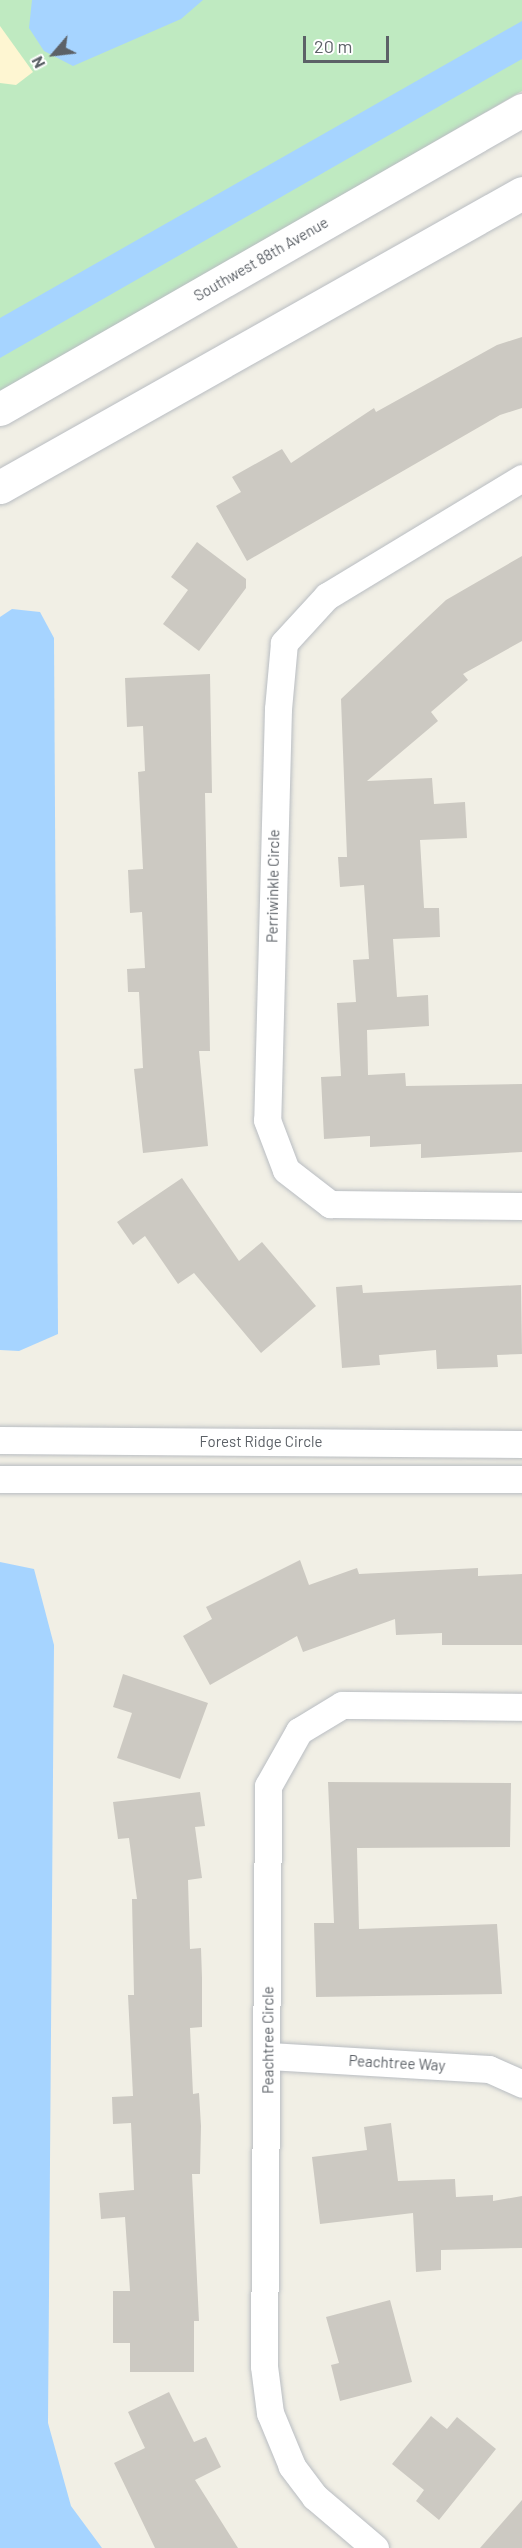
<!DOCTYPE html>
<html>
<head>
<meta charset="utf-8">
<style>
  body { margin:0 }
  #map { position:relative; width:522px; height:2548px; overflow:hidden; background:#f1efe5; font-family:Barlow,sans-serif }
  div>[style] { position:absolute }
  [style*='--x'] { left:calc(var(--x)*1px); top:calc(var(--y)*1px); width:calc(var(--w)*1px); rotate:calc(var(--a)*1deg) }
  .green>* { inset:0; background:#bfeac1 }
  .sand>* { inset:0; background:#fef6d2 }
  .water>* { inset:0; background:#a6d4ff }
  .building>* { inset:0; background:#ccc9c2 }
  .roads { filter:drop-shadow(0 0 2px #b9bdc2) drop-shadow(0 0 2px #b9bdc2) }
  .street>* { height:27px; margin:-13.5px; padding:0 13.5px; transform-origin:13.5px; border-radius:13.5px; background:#fff }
  .secondary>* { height:33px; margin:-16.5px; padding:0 16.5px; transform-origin:16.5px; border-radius:16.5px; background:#fff }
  span { translate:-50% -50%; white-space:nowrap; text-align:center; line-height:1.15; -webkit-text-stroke:6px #fff; paint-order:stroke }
  .street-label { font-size:15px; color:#5c6167 }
  .north { position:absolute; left:24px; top:24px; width:60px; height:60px; -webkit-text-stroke:4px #fff; paint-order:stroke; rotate:242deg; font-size:16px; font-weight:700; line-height:24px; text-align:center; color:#5c6167 }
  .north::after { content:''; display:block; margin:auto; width:21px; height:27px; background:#5c6167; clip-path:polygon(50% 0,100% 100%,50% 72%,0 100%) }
  .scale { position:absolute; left:303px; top:36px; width:86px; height:27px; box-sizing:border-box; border:3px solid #5c6167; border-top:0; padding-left:8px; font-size:18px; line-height:21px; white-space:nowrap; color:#5c6167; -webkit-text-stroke:4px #fff; paint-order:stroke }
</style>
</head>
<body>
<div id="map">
  <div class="green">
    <div style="clip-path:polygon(0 0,522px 0,522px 91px,0 393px)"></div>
  </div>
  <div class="sand">
    <div style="clip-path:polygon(0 26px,33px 72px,16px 85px,0 83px)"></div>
  </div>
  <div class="water">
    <div style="clip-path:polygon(32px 0,203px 0,181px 19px,73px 66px,44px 51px,29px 28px)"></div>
    <div style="clip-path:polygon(522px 21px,522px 59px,0 358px,0 318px)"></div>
    <div style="clip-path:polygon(12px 609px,40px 612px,54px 638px,58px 1334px,19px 1351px,0 1350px,0 617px)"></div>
    <div style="clip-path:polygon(0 1562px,34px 1569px,54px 1645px,48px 2423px,71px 2506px,102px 2548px,0 2548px)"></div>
  </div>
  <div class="building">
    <div style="clip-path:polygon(522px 337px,522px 408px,500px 415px,247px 561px,216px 506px,241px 492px,232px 477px,282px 449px,291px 463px,374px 408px,376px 412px,497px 345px)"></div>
    <div style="clip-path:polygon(197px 542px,246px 579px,246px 588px,199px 651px,163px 624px,188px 590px,171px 577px)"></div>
    <div style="clip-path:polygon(522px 556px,522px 641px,463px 674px,468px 680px,431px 712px,438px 721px,367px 781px,432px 778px,434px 804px,465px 802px,467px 838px,420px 840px,424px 908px,439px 908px,440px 937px,393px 939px,397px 997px,428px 995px,429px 1026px,367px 1030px,368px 1075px,405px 1073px,406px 1086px,522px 1084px,522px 1152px,421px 1158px,421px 1144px,370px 1147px,370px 1136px,324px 1139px,321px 1077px,341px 1076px,337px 1003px,356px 1002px,353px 960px,369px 959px,364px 885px,340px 887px,338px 857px,347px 857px,341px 699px,446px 600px)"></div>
    <div style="clip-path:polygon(210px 674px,212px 793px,205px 793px,210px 1051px,199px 1051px,208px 1146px,143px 1153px,134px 1069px,143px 1068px,139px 992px,128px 992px,127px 969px,145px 968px,142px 912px,130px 913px,128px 870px,143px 869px,138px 772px,145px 771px,143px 726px,127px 727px,125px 678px)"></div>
    <div style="clip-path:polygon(182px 1178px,239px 1261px,262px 1242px,316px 1306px,261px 1353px,194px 1273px,178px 1284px,145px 1236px,133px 1245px,117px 1222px)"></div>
    <div style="clip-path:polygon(362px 1285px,363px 1293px,521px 1285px,522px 1354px,497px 1355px,498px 1367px,437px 1369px,436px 1350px,379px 1355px,380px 1365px,342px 1368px,336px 1287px)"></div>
    <div style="clip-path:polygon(300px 1560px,309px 1585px,357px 1568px,359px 1574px,478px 1568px,478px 1576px,522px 1574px,522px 1645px,442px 1645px,442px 1633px,396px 1635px,395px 1619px,303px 1652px,297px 1636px,210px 1685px,183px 1636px,212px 1619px,206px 1607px)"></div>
    <div style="clip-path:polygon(123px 1674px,208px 1703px,180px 1779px,117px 1758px,132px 1713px,113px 1707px)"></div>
    <div style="clip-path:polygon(328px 1782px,511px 1783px,510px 1847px,357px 1848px,359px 1929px,497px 1924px,502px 1994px,316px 1997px,314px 1923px,334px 1923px)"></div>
    <div style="clip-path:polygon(200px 1792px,205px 1826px,195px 1827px,202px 1878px,188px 1880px,190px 1949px,201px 1948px,202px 1978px,202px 2027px,190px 2028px,193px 2094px,199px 2093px,201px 2126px,200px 2174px,192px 2174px,199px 2321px,194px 2321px,194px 2372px,130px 2372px,130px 2343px,113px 2343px,113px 2291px,130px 2291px,125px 2217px,101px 2219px,99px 2193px,134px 2190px,131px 2123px,113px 2124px,112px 2097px,133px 2096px,128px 1995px,134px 1995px,132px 1899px,137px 1899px,129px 1838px,118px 1839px,113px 1802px)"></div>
    <div style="clip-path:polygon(391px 2123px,398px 2181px,455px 2179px,456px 2197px,493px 2195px,493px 2201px,522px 2196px,522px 2248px,441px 2250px,441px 2270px,416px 2272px,413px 2213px,320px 2224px,312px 2157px,367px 2150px,364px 2127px)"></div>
    <div style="clip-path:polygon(390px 2300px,412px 2382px,340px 2401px,331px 2365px,339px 2363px,326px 2317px)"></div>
    <div style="clip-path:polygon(169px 2392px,194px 2442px,206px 2437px,221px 2467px,195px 2480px,238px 2548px,155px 2548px,114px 2463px,145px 2448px,128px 2412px)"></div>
    <div style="clip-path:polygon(431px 2416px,447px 2429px,457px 2417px,496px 2449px,439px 2520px,416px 2501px,424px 2490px,392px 2464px)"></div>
    <div style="clip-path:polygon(522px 2500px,522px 2548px,480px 2548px)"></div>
  </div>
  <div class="roads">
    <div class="street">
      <div style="--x:522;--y:478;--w:228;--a:148.8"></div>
      <div style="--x:327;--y:596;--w:64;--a:132.5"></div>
      <div style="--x:284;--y:643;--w:66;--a:95.2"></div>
      <div style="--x:278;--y:709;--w:411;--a:91.5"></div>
      <div style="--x:267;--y:1120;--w:53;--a:69.2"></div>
      <div style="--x:286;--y:1170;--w:56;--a:37.7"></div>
      <div style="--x:330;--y:1204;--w:192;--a:0.6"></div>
      <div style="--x:0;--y:1440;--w:522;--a:0.44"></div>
      <div style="--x:0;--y:1479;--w:522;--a:0"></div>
      <div style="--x:269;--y:2056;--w:220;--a:3.4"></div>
      <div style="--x:489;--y:2069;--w:36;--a:24"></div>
      <div style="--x:375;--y:2548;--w:79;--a:-139.6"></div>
      <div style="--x:315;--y:2497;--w:39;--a:-127"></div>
      <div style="--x:292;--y:2466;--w:57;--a:-112.5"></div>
      <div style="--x:270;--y:2413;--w:47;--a:-97.3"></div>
      <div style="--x:264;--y:2366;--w:580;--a:-89.6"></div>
      <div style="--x:268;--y:1786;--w:63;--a:-60.6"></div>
      <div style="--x:299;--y:1731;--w:50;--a:-31.2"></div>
      <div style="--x:342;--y:1705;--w:180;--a:0.6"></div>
    </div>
    <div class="secondary">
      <div style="--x:0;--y:409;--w:602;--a:-29.8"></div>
      <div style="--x:0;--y:487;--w:599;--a:-29.39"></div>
    </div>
  </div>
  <div class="street-label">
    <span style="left:261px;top:259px;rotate:-30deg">Southwest 88th Avenue</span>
    <span style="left:273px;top:886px;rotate:-89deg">Perriwinkle Circle</span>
    <span style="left:261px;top:1442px">Forest Ridge Circle</span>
    <span style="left:268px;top:2040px;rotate:-90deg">Peachtree Circle</span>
    <span style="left:397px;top:2063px;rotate:3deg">Peachtree Way</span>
  </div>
  <div class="north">N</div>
  <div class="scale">20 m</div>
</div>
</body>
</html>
